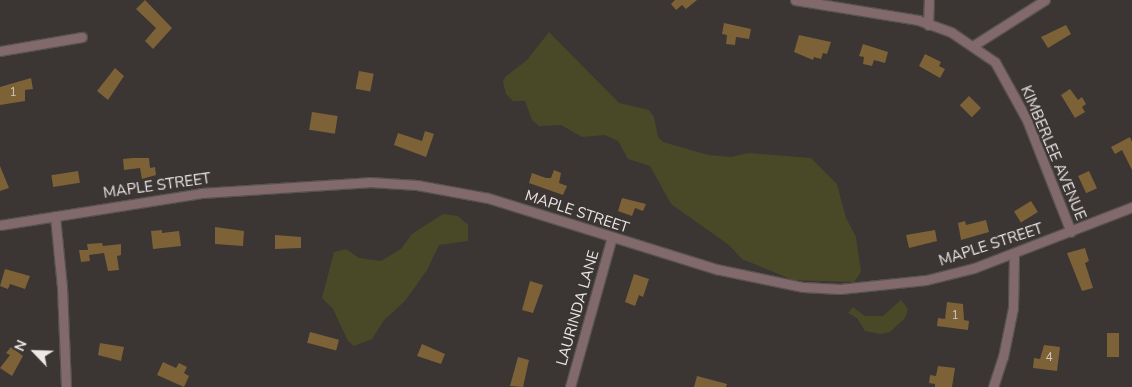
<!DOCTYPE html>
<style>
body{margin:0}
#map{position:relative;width:1132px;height:387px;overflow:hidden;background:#3b3533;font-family:"Nunito Sans",sans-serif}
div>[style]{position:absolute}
.green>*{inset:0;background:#494928}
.building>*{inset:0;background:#7d6238;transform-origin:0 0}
.roads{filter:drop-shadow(1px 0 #575250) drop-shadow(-1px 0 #575250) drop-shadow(0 1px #575250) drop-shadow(0 -1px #575250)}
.minor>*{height:9px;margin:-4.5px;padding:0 4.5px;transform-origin:4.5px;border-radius:4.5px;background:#826a6c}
span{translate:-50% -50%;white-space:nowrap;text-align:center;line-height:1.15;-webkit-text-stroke:4.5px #3b3533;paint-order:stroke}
.number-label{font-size:12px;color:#d0c6bb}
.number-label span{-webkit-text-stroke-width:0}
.street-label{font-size:15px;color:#ece8e7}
.north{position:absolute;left:10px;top:327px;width:50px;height:50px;-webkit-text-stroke:4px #3b3533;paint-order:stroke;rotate:294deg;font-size:14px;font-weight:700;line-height:20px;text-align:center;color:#ece8e7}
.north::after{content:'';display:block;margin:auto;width:18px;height:22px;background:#ece8e7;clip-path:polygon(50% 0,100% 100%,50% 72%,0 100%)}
</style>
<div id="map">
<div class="green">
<div style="clip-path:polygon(549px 32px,619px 103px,649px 110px,654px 117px,658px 137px,663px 142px,708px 155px,731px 157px,749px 153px,811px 158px,837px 184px,846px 218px,856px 237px,861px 272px,854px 282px,793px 280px,742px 259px,729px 245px,671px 204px,650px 166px,628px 159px,618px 141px,605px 135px,582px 137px,561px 125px,539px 126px,532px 120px,525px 101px,513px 101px,506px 94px,503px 82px,505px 77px,527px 60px)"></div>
<div style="clip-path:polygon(443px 214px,458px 216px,468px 225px,468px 241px,439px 245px,427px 270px,405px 301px,384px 320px,372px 339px,354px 346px,348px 341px,333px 309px,322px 298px,334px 252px,346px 249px,359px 258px,381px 261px,401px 249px,412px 234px)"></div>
<div style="clip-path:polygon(901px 300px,908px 309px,905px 318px,890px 332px,880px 334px,865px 331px,857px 318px,848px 313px,853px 307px,865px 316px,883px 316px)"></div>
</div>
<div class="building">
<div style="clip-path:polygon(145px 0,172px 28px,153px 49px,145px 41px,156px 28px,136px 9px)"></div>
<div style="clip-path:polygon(675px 0,697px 0,686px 9px,682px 5px,676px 10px,671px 4px)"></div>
<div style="clip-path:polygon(724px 23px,751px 29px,749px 39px,736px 37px,735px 45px,726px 44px,727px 35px,722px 34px)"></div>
<div style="clip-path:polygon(1066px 25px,1071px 34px,1048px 48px,1041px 37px)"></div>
<div style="clip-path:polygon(799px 35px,831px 42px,827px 54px,823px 53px,821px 59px,814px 57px,813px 60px,794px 52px)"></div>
<div style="clip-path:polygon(863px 44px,888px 52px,885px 63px,874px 60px,872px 66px,863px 64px,864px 57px,859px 56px)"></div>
<div style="clip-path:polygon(925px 54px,941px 62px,939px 66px,945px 69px,940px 78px,919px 66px)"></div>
<div style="clip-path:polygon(115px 68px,124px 76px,108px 100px,97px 91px)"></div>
<div style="left:359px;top:71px;width:15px;height:18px;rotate:11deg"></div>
<div style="clip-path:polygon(31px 78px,33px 89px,25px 90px,25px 101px,0 105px,0 87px)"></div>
<div style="clip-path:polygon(1070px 89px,1078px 100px,1082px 97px,1086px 104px,1082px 107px,1085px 112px,1075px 118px,1061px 95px)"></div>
<div style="left:969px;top:96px;width:17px;height:13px;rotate:45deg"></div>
<div style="left:312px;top:112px;width:26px;height:18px;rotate:9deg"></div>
<div style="clip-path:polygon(425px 131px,434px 134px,426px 157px,394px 145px,398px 133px,422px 141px)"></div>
<div style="clip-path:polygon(1130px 137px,1132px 142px,1132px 170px,1122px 150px,1115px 154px,1111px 147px)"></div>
<div style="clip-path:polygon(133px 158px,149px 158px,150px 168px,155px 167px,156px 175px,142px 179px,140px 168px,124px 170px,123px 159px)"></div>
<div style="clip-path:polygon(0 166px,9px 188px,0 191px)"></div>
<div style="clip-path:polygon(554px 170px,561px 173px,559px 183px,567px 186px,563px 195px,529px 183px,532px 173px,546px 178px,551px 178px)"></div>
<div style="left:78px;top:171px;width:12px;height:27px;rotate:81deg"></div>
<div style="left:1089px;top:171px;width:19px;height:12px;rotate:65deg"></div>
<div style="clip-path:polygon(622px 198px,646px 204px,643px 211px,635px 208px,632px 216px,618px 211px)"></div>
<div style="left:1031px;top:201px;width:13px;height:20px;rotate:58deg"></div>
<div style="clip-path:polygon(986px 220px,989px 232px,961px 240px,958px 223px,965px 221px,966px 225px)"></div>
<div style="clip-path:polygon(215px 227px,244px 231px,243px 246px,215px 244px)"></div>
<div style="clip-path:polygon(162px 230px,162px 233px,179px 231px,181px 246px,153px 249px,151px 231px)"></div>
<div style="clip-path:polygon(935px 230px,937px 241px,909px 248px,906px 235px)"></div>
<div style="clip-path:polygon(275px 235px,301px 237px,301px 248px,275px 249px)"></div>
<div style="clip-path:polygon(102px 243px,103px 246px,121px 244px,121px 255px,117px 256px,119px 270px,108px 271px,104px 253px,89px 255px,90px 261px,81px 262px,79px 250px,88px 250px,87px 244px)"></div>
<div style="clip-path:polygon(1085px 248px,1089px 261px,1085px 263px,1093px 288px,1082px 291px,1067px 253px)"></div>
<div style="clip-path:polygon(5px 269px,30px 276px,25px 289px,10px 284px,8px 289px,0 286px)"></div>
<div style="clip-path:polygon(634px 274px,649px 279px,643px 297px,639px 295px,635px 306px,625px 302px)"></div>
<div style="clip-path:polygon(530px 281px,543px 285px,533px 313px,522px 310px)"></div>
<div style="clip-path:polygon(947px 302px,963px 304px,964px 320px,969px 321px,968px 330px,937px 326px,938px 318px,945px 319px)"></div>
<div style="left:310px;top:332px;width:30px;height:11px;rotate:15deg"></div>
<div style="left:1107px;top:333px;width:12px;height:24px"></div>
<div style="clip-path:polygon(100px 343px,124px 347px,121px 361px,98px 355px)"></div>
<div style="clip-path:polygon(422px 344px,445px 354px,441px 364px,417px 356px)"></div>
<div style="clip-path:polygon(1044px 345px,1060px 347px,1057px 371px,1033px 368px,1034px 358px,1040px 359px)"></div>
<div style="clip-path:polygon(11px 347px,23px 356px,12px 376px,0 368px,10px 355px,6px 353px)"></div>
<div style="clip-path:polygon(518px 357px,529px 360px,523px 387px,510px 386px)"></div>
<div style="clip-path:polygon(163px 362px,176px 368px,179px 363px,187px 367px,184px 373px,189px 376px,184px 387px,157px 375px)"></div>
<div style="clip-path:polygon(938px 366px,955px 368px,952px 387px,935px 387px,935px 384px,929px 383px,930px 375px,936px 376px)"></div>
<div style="clip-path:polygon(697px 376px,727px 384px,726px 387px,694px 387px)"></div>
</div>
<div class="roads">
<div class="minor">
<div style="left:795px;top:0;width:125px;rotate:9.2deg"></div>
<div style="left:918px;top:20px;width:35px;rotate:20deg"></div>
<div style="left:951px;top:32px;width:53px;rotate:34.3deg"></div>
<div style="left:995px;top:62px;width:66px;rotate:61.1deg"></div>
<div style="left:1027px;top:120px;width:120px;rotate:68.6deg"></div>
<div style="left:928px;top:25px;width:25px;rotate:-88deg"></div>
<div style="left:974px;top:45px;width:84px;rotate:-32.4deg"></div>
<div style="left:0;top:51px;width:83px;rotate:-9.7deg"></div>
<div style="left:55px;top:216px;width:71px;rotate:84.4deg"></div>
<div style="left:62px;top:287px;width:100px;rotate:87.7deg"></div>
<div style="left:0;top:225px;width:204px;rotate:-9deg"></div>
<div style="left:201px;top:193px;width:168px;rotate:-3.7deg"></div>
<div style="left:369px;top:182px;width:48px;rotate:3.6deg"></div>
<div style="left:417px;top:185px;width:72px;rotate:10.4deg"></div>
<div style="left:488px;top:198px;width:239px;rotate:17.3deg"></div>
<div style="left:716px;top:269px;width:89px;rotate:11.7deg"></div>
<div style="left:803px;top:287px;width:37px;rotate:3deg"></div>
<div style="left:840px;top:289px;width:86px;rotate:-6deg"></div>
<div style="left:926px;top:280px;width:49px;rotate:-14deg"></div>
<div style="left:974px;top:268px;width:169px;rotate:-21.1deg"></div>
<div style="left:570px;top:387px;width:156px;rotate:-74.4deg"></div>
<div style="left:993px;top:387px;width:32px;rotate:-72deg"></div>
<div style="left:1003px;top:357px;width:50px;rotate:-78.5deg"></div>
<div style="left:1013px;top:308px;width:54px;rotate:-88.9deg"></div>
</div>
</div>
<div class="number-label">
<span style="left:13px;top:93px">1</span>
<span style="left:955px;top:316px">1</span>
<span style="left:1049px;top:358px">4</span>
</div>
<div class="street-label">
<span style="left:1053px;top:153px;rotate:67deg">KIMBERLEE AVENUE</span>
<span style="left:157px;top:186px;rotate:-8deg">MAPLE STREET</span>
<span style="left:577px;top:212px;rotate:18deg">MAPLE STREET</span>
<span style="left:991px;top:245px;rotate:-18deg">MAPLE STREET</span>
<span style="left:578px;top:308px;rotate:-74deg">LAURINDA LANE</span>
</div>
<div class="north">N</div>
</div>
